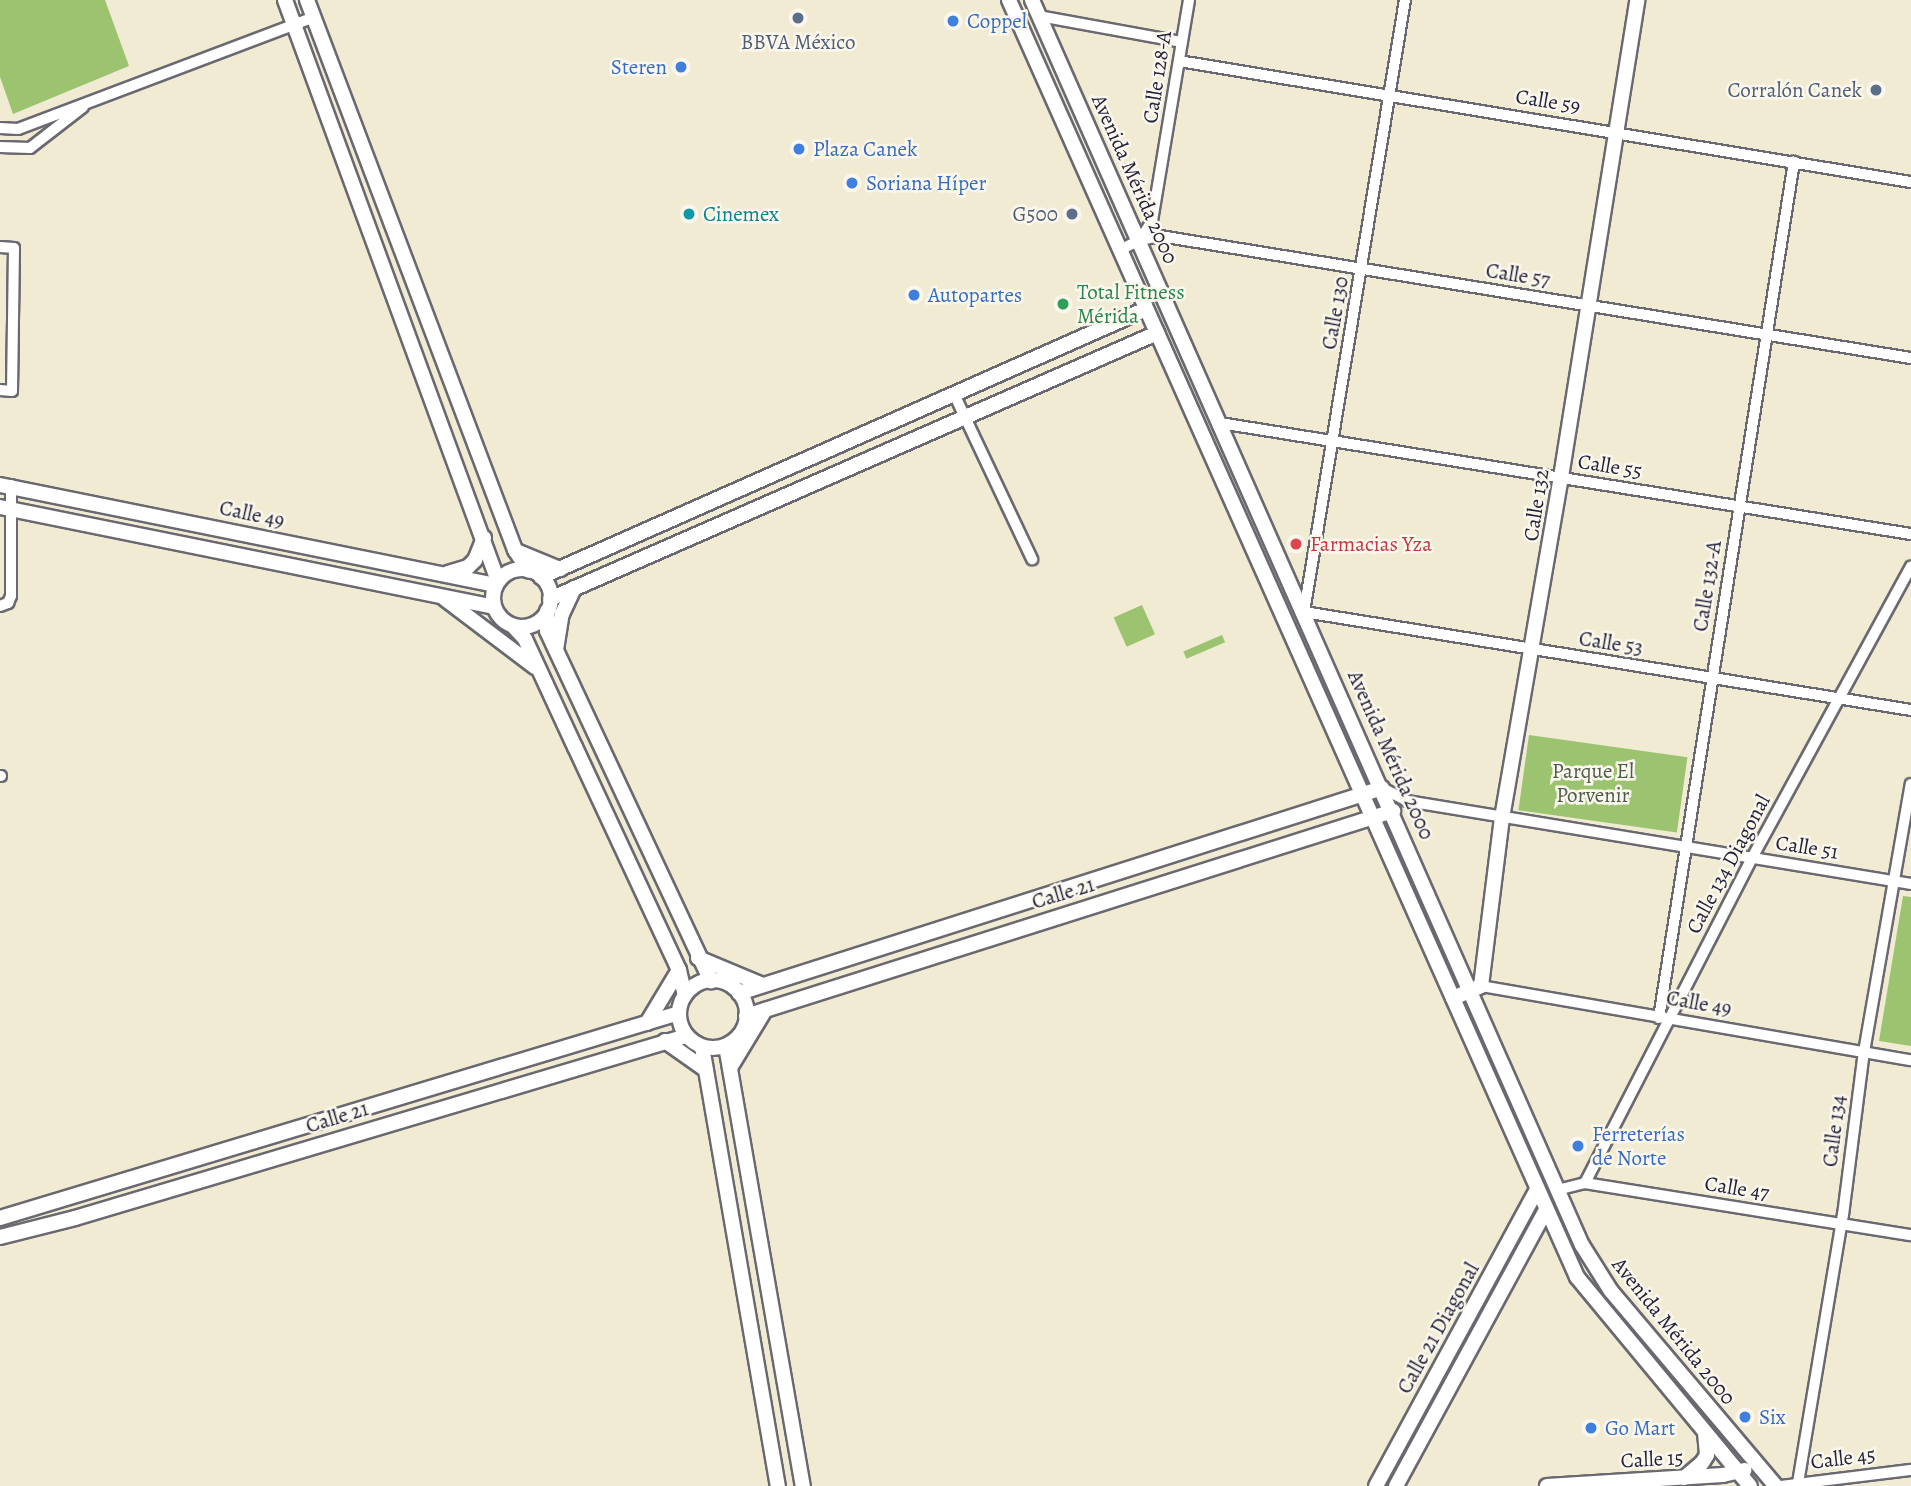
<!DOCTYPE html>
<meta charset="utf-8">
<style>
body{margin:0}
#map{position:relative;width:1911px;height:1486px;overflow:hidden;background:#f0ebd2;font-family:Alegreya,serif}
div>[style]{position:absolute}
.green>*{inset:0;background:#9cc470;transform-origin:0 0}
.roads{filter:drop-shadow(2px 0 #6a6870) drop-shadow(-2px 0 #6a6870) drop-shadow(0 2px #6a6870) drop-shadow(0 -2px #6a6870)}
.street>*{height:10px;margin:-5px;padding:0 5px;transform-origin:5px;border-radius:5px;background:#fff}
.secondary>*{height:14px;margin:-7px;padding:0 7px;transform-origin:7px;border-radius:7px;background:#fff}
.secondary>.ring{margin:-7px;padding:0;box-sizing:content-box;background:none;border:14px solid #fff;border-radius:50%}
.dots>*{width:19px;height:19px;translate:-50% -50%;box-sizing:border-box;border:4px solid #fbf7ec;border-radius:50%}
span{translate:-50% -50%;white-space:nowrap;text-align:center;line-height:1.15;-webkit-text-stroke:5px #fbf7ec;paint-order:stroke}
.shop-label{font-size:21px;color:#366cbe}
.left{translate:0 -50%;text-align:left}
.right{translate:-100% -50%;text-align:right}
.service-label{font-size:21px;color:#4e5e75}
.street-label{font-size:21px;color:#22223b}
.culture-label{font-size:21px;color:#0d838f}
.leisure-label{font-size:21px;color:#27864d}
.health-label{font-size:21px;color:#be3a42}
.park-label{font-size:21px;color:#4d5b4e}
</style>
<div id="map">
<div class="green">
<div style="clip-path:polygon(0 0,105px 0,129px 66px,13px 114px,0 77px)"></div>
<div style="left:1142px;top:605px;width:32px;height:31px;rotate:66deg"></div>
<div style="left:1222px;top:635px;width:8px;height:42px;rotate:67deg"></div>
<div style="left:1529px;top:735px;width:160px;height:76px;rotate:8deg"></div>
<div style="clip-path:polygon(1903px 896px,1911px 897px,1911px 1046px,1879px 1041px)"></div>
</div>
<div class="roads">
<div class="street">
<div style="left:1039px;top:16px;width:145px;rotate:10.3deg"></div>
<div style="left:1179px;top:61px;width:742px;rotate:9.39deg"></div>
<div style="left:0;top:128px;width:18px;rotate:3deg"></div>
<div style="left:18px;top:129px;width:316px;rotate:-20.7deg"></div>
<div style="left:0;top:147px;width:30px;rotate:2deg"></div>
<div style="left:30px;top:148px;width:67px;rotate:-37.7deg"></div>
<div style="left:1140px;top:240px;width:22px;rotate:-58deg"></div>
<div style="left:1152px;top:221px;width:224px;rotate:-80.5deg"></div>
<div style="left:0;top:247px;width:14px;rotate:4deg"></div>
<div style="left:14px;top:248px;width:143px;rotate:90.8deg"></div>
<div style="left:12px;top:391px;width:12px;rotate:-175deg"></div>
<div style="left:1120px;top:250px;width:22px;rotate:-27deg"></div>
<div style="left:1140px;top:240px;width:20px;rotate:-11deg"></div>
<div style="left:1160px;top:236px;width:761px;rotate:9.23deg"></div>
<div style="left:954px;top:394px;width:183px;rotate:64.7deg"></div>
<div style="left:1220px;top:423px;width:700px;rotate:9.13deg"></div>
<div style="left:0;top:606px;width:9px;rotate:-21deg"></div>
<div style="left:8px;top:603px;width:8px;rotate:-67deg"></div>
<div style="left:11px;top:596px;width:111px;rotate:-90deg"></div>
<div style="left:1304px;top:612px;width:620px;rotate:-80.63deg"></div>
<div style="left:1304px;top:612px;width:615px;rotate:9.17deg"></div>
<div style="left:0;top:776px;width:1px"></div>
<div style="left:1382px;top:788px;width:28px;rotate:27deg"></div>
<div style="left:1407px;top:801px;width:511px;rotate:9.35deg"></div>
<div style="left:1481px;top:986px;width:436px;rotate:9.8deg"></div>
<div style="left:1659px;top:1018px;width:867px;rotate:-81.04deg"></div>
<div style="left:1585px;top:1183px;width:365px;rotate:-62.8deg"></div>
<div style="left:1752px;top:858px;width:332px;rotate:-61.4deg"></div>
<div style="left:1557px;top:1190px;width:29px;rotate:-14deg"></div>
<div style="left:1585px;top:1183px;width:330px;rotate:9.1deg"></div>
<div style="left:1798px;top:1483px;width:272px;rotate:-80.5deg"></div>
<div style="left:1843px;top:1215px;width:164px;rotate:-82.7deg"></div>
<div style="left:1864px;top:1052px;width:272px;rotate:-80.1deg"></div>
<div style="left:1780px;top:1486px;width:132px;rotate:-7deg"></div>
</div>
<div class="secondary">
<div style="left:285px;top:0;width:619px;rotate:69.87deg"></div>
<div style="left:307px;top:0;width:588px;rotate:69.28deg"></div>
<div style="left:515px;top:550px;width:25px;rotate:56deg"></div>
<div style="left:1009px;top:0;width:1398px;rotate:66.02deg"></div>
<div style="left:1577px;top:1277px;width:271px;rotate:50.4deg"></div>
<div style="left:1032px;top:0;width:1361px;rotate:66.17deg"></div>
<div style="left:1582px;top:1245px;width:54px;rotate:57.8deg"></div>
<div style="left:1611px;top:1291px;width:255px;rotate:49.8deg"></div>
<div style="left:0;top:485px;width:506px;rotate:11.4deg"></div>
<div style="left:0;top:507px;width:504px;rotate:11.44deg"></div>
<div style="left:516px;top:551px;width:48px;rotate:22.2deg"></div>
<div class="ring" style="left:493px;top:569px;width:44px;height:44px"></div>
<div style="left:448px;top:573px;width:21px;rotate:-17deg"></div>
<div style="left:468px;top:567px;width:10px;rotate:-45deg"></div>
<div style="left:475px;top:560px;width:24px;rotate:-68deg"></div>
<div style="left:541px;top:577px;width:662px;rotate:-23.89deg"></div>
<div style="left:445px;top:599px;width:113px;rotate:37.1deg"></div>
<div style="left:550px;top:599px;width:663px;rotate:-23.66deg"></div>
<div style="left:547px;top:611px;width:20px;rotate:90deg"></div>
<div style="left:547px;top:631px;width:387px;rotate:64.9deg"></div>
<div style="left:513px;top:626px;width:18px;rotate:47deg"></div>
<div style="left:525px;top:639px;width:119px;rotate:65.2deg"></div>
<div style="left:575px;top:747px;width:246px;rotate:65deg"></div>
<div style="left:679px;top:970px;width:26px;rotate:77deg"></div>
<div style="left:556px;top:650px;width:36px;rotate:-81deg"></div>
<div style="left:562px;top:614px;width:29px;rotate:-65deg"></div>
<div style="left:698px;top:958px;width:70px;rotate:22.6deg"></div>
<div class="ring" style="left:679px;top:980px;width:54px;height:54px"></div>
<div style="left:739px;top:993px;width:675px;rotate:-17.68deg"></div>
<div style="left:1453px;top:998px;width:30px;rotate:-23deg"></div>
<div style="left:1481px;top:986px;width:169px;rotate:-82.9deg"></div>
<div style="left:1502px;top:818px;width:346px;rotate:-80.2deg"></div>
<div style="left:1561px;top:477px;width:483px;rotate:-80.9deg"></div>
<div style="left:746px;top:1016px;width:679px;rotate:-17.58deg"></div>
<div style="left:647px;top:1023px;width:62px;rotate:-58.9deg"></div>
<div style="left:665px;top:1041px;width:50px;rotate:35.3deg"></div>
<div style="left:726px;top:1046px;width:447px;rotate:80.1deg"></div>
<div style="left:702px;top:1047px;width:446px;rotate:80.2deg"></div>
<div style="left:730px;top:1068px;width:68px;rotate:-58.9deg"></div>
<div style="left:0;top:1218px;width:709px;rotate:-16.8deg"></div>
<div style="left:0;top:1237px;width:77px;rotate:-14.2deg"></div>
<div style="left:75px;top:1218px;width:638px;rotate:-16.59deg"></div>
<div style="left:1684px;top:1478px;width:23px;rotate:-40deg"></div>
<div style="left:1702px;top:1463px;width:9px;rotate:-58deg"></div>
<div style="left:1707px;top:1455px;width:22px;rotate:-95deg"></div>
<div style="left:1376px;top:1486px;width:337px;rotate:-61.5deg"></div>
<div style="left:1396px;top:1486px;width:314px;rotate:-61.5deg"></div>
<div style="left:1547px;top:1486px;width:176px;rotate:-3.6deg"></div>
<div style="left:1723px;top:1475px;width:22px;rotate:-13deg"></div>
</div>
</div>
<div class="dots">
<div style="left:798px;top:18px;background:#5c6f8a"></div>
<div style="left:953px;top:21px;background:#3f7fe0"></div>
<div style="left:681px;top:67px;background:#3f7fe0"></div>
<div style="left:1876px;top:90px;background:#5c6f8a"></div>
<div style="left:799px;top:149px;background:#3f7fe0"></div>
<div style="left:852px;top:183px;background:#3f7fe0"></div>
<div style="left:689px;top:214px;background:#0f9aa8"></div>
<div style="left:1072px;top:214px;background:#5c6f8a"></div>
<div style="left:914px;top:295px;background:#3f7fe0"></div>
<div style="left:1063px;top:304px;background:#2e9e5b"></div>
<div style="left:1296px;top:544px;background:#e0444e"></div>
<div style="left:1578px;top:1146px;background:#3f7fe0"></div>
<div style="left:1745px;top:1417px;background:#3f7fe0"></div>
<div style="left:1591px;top:1428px;background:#3f7fe0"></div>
</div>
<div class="shop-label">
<span class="left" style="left:967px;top:21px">Coppel</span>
<span class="right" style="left:667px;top:67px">Steren</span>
<span class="left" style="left:813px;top:149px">Plaza Canek</span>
<span class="left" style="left:866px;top:183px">Soriana Híper</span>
<span class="left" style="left:928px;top:295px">Autopartes</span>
<span class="left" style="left:1592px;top:1146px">Ferreterías<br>de Norte</span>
<span class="left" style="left:1759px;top:1417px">Six</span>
<span class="left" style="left:1605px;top:1428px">Go Mart</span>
</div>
<div class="service-label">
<span style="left:798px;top:42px">BBVA México</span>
<span class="right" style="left:1862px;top:90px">Corralón Canek</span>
<span class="right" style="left:1058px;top:214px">G500</span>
</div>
<div class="street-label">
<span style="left:1157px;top:77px;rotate:-81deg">Calle 128-A</span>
<span style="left:1548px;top:101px;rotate:9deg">Calle 59</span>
<span style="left:1135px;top:179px;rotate:66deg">Avenida Mérida 2000</span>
<span style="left:1518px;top:275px;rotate:9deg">Calle 57</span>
<span style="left:1335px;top:313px;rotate:-80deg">Calle 130</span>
<span style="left:1610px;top:466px;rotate:9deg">Calle 55</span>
<span style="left:1536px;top:505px;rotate:-81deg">Calle 132</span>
<span style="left:252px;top:514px;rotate:12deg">Calle 49</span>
<span style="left:1707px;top:586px;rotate:-81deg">Calle 132-A</span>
<span style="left:1611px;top:643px;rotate:9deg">Calle 53</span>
<span style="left:1391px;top:755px;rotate:66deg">Avenida Mérida 2000</span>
<span style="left:1807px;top:847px;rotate:9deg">Calle 51</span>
<span style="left:1728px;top:864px;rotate:-62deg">Calle 134 Diagonal</span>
<span style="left:1063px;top:893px;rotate:-17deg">Calle 21</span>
<span style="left:1699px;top:1003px;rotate:10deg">Calle 49</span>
<span style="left:337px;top:1117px;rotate:-17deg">Calle 21</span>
<span style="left:1834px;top:1131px;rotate:-83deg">Calle 134</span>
<span style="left:1737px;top:1188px;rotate:9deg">Calle 47</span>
<span style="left:1438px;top:1328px;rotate:-61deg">Calle 21 Diagonal</span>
<span style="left:1674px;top:1331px;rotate:51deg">Avenida Mérida 2000</span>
<span style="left:1843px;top:1458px;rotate:-7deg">Calle 45</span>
<span style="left:1652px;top:1459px;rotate:-3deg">Calle 15</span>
</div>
<div class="culture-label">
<span class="left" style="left:703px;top:214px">Cinemex</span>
</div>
<div class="leisure-label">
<span class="left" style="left:1077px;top:304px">Total Fitness<br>Mérida</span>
</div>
<div class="health-label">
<span class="left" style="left:1310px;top:544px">Farmacias Yza</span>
</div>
<div class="park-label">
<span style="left:1593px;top:783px">Parque El<br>Porvenir</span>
</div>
</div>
